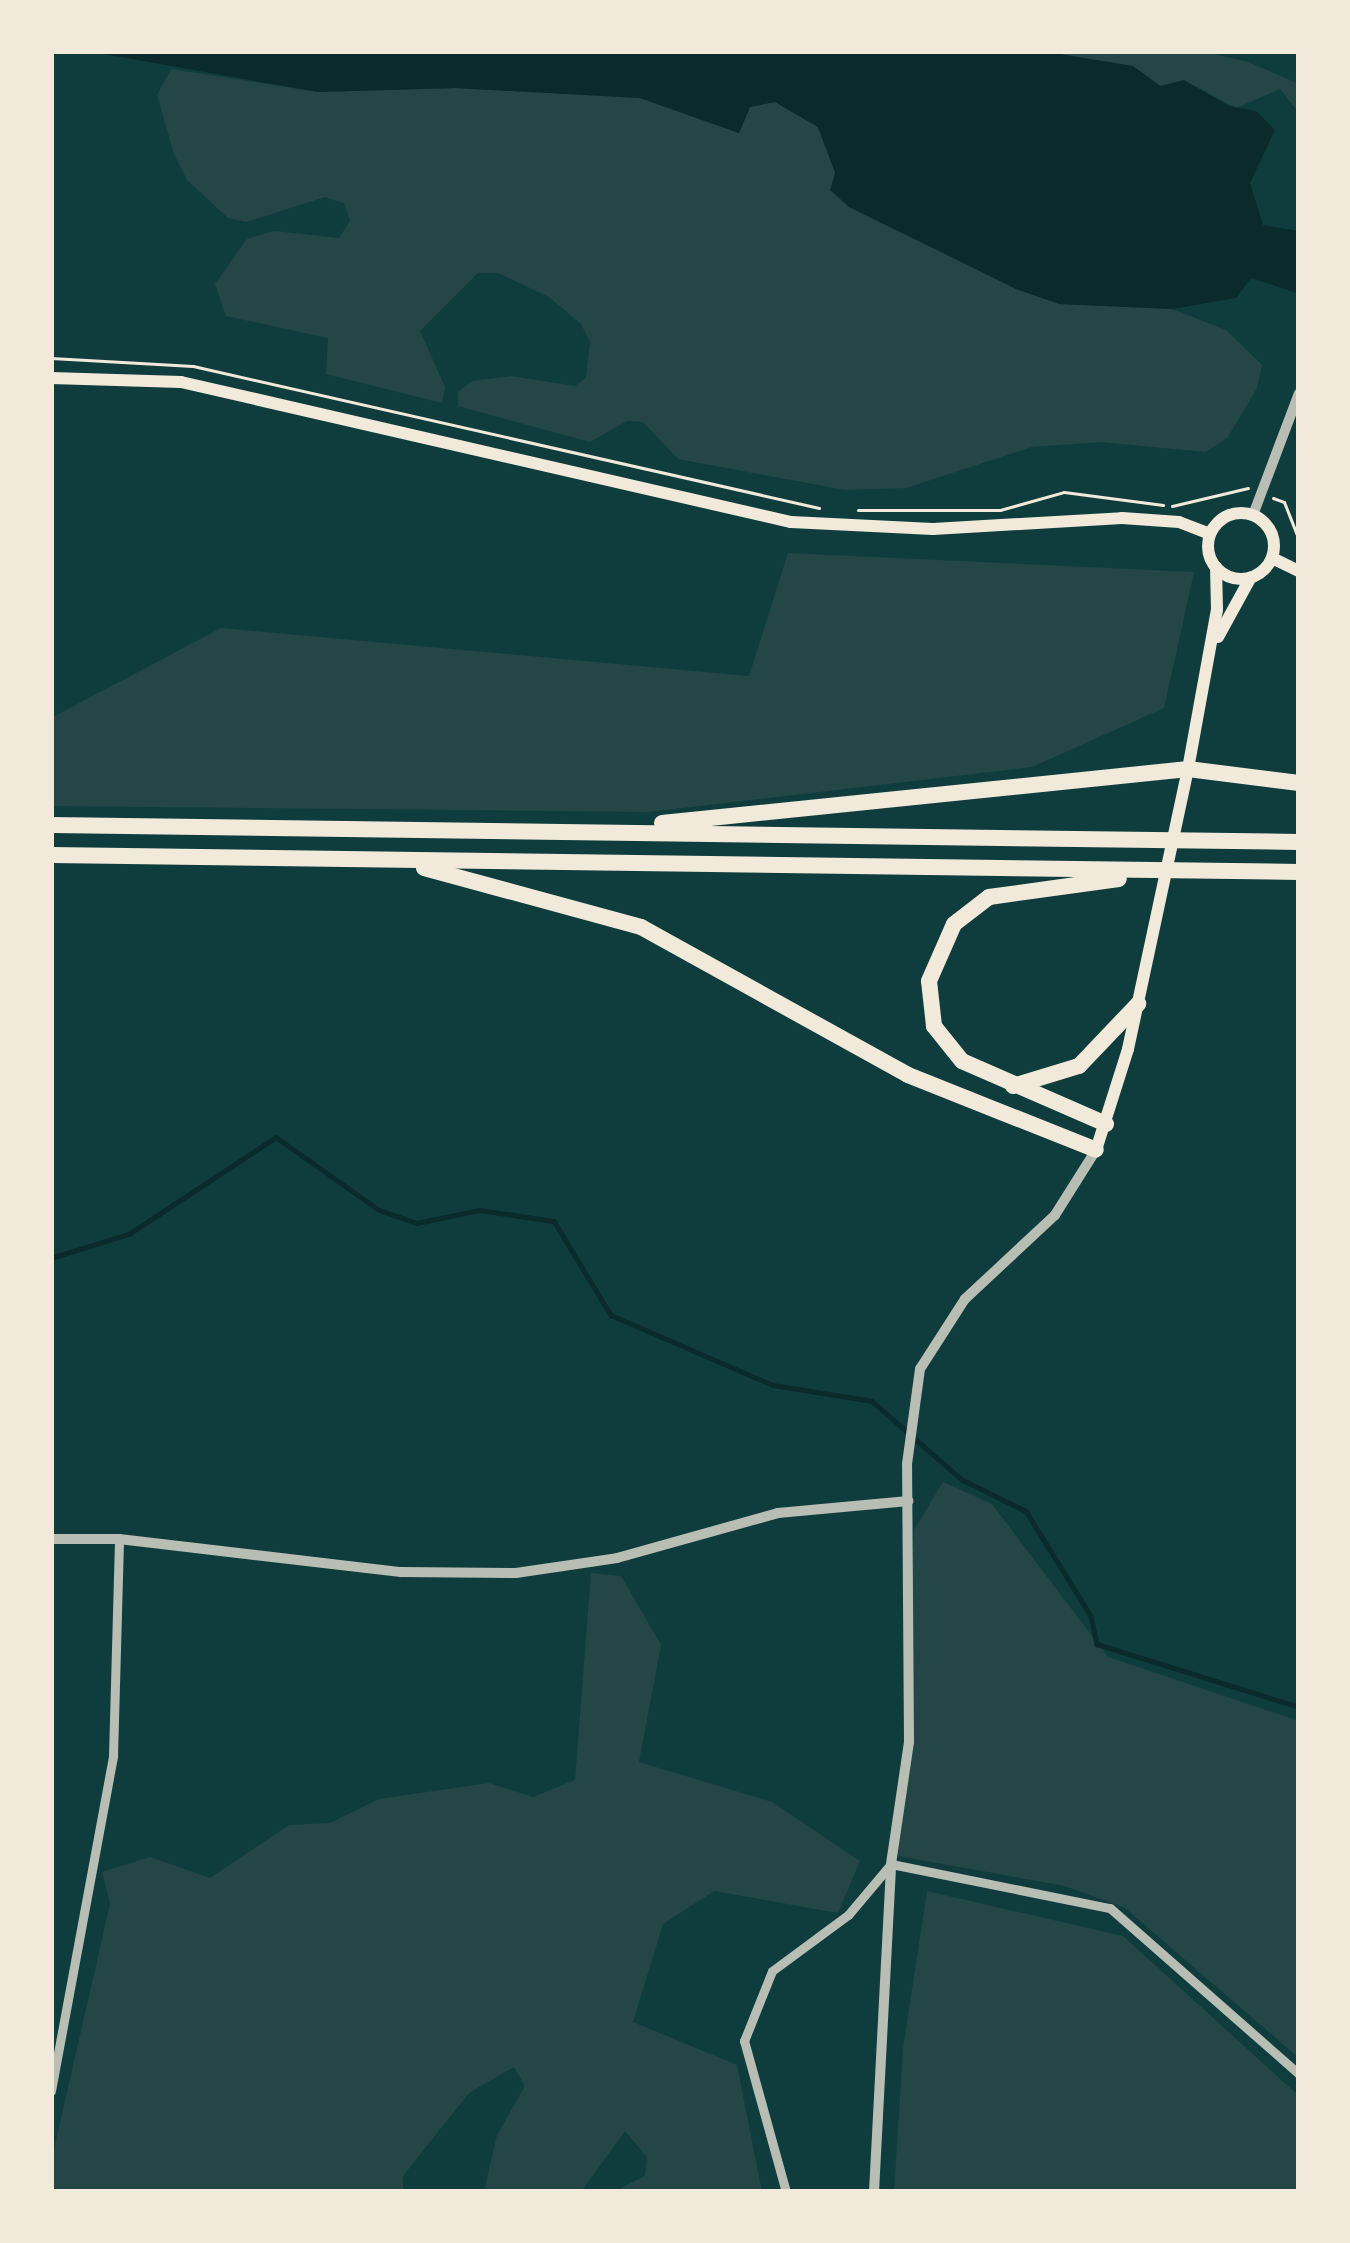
<!DOCTYPE html>
<style>
body{margin:0}
#map{position:relative;width:1350px;height:2243px;overflow:hidden;background:#0f3d3e;font-family:"Roboto Condensed",sans-serif}
div>[style]{position:absolute}
.green>*{inset:0;background:#244646}
.water>*{inset:0;background:#0a2a2b}
.stream>*{height:4.5px;margin:-2.25px;padding:0 2.25px;transform-origin:2.25px;border-radius:2.25px;background:#0a2a2b}
.path>*{height:3px;margin:-1.5px;padding:0 1.5px;transform-origin:1.5px;border-radius:1.5px;background:#f1e9da}
.minor>*{height:9px;margin:-4.5px;padding:0 4.5px;transform-origin:4.5px;border-radius:4.5px;background:#b8beb3}
.tertiary>*{height:10px;margin:-5px;padding:0 5px;transform-origin:5px;border-radius:5px;background:#b8beb3}
.secondary>*{height:12px;margin:-6px;padding:0 6px;transform-origin:6px;border-radius:6px;background:#f1e9da}
.secondary>.ring{margin:-6px;padding:0;box-sizing:content-box;background:none;border:12px solid #f1e9da;border-radius:50%}
.motorway>*{height:16px;margin:-8px;padding:0 8px;transform-origin:8px;border-radius:8px;background:#f1e9da}
span{translate:-50% -50%;white-space:nowrap;text-align:center;line-height:1.15;-webkit-text-stroke:9px #f1e9da;paint-order:stroke}
.frame{position:absolute;inset:0;border:54px solid #f1e9da;pointer-events:none}
</style>
<div id="map">
<div class="green">
<div style="clip-path:polygon(1041px 51px,1201px 51px,1248px 62px,1299px 84px,1299px 113px,1280px 89px,1236px 108px,1197px 87px,1161px 86px,1132px 66px)"></div>
<div style="clip-path:polygon(171px 69px,318px 92px,455px 88px,640px 98px,739px 133px,750px 107px,775px 102px,818px 127px,849px 207px,1059px 304px,1172px 309px,1226px 330px,1262px 365px,1257px 388px,1228px 437px,1206px 452px,1100px 442px,1032px 447px,906px 488px,845px 490px,678px 459px,643px 422px,627px 421px,590px 442px,458px 406px,458px 392px,472px 381px,511px 376px,575px 386px,586px 378px,590px 342px,581px 324px,549px 297px,498px 273px,478px 273px,420px 331px,445px 387px,442px 403px,326px 374px,328px 338px,226px 316px,215px 284px,247px 239px,274px 231px,339px 238px,350px 221px,344px 203px,325px 197px,246px 222px,228px 218px,187px 180px,174px 154px,157px 95px)"></div>
<div style="clip-path:polygon(788px 553px,1194px 572px,1164px 708px,1032px 767px,648px 812px,51px 806px,51px 718px,221px 628px,749px 676px)"></div>
<div style="clip-path:polygon(943px 1482px,992px 1504px,1108px 1657px,1299px 1721px,1299px 2058px,1125px 1908px,1065px 1886px,898px 1856px,914px 1530px)"></div>
<div style="clip-path:polygon(591px 1573px,621px 1576px,661px 1645px,639px 1762px,772px 1802px,860px 1861px,838px 1913px,714px 1891px,663px 1924px,633px 2022px,737px 2065px,762px 2192px,613px 2192px,645px 2176px,647px 2157px,625px 2131px,581px 2192px,491px 2192px,485px 2187px,497px 2135px,525px 2086px,514px 2067px,469px 2093px,403px 2176px,403px 2192px,52px 2192px,54px 2149px,110px 1904px,102px 1872px,150px 1857px,210px 1878px,289px 1825px,330px 1823px,379px 1799px,489px 1783px,533px 1797px,575px 1780px)"></div>
<div style="clip-path:polygon(927px 1891px,1123px 1936px,1299px 2096px,1299px 2192px,894px 2192px,903px 2049px)"></div>
</div>
<div class="water">
<div style="clip-path:polygon(87px 51px,1041px 51px,1133px 66px,1160px 86px,1184px 80px,1229px 106px,1256px 111px,1275px 130px,1250px 183px,1263px 225px,1299px 231px,1299px 294px,1251px 278px,1236px 298px,1172px 309px,1059px 304px,1016px 289px,849px 207px,830px 190px,835px 173px,818px 127px,775px 102px,750px 107px,739px 133px,640px 98px,455px 88px,318px 92px)"></div>
</div>
<div class="stream">
<div style="left:51px;top:1258px;width:82px;rotate:-17.1deg"></div>
<div style="left:129px;top:1234px;width:176px;rotate:-33.4deg"></div>
<div style="left:276px;top:1137px;width:126px;rotate:35.3deg"></div>
<div style="left:379px;top:1210px;width:40px;rotate:18.9deg"></div>
<div style="left:417px;top:1223px;width:64px;rotate:-11.7deg"></div>
<div style="left:480px;top:1210px;width:75px;rotate:8.5deg"></div>
<div style="left:554px;top:1221px;width:110px;rotate:58.8deg"></div>
<div style="left:611px;top:1315px;width:176px;rotate:23.4deg"></div>
<div style="left:773px;top:1385px;width:100px;rotate:9.2deg"></div>
<div style="left:872px;top:1401px;width:118px;rotate:41.2deg"></div>
<div style="left:961px;top:1479px;width:72px;rotate:26.2deg"></div>
<div style="left:1026px;top:1511px;width:123px;rotate:58.2deg"></div>
<div style="left:1091px;top:1616px;width:29px;rotate:78deg"></div>
<div style="left:1097px;top:1644px;width:212px;rotate:17.3deg"></div>
</div>
<div class="path">
<div style="left:51px;top:358px;width:142px;rotate:3.2deg"></div>
<div style="left:193px;top:366px;width:642px;rotate:12.78deg"></div>
<div style="left:1273px;top:498px;width:12px;rotate:20deg"></div>
<div style="left:1284px;top:502px;width:41px;rotate:68.5deg"></div>
<div style="left:1172px;top:506px;width:78px;rotate:-13.3deg"></div>
<div style="left:858px;top:510px;width:142px"></div>
<div style="left:1000px;top:510px;width:66px;rotate:-15.7deg"></div>
<div style="left:1064px;top:492px;width:100px;rotate:7.5deg"></div>
</div>
<div class="minor">
<div style="left:51px;top:2091px;width:341px;rotate:-79.5deg"></div>
<div style="left:113px;top:1756px;width:217px;rotate:-88.4deg"></div>
<div style="left:786px;top:2192px;width:157px;rotate:-105.5deg"></div>
<div style="left:744px;top:2041px;width:75px;rotate:-68.2deg"></div>
<div style="left:772px;top:1971px;width:94px;rotate:-36.4deg"></div>
<div style="left:848px;top:1915px;width:67px;rotate:-49.9deg"></div>
<div style="left:891px;top:1864px;width:223px;rotate:11.4deg"></div>
<div style="left:1110px;top:1908px;width:252px;rotate:41.3deg"></div>
</div>
<div class="tertiary">
<div style="left:1253px;top:515px;width:130px;rotate:-69.3deg"></div>
<div style="left:51px;top:1539px;width:68px"></div>
<div style="left:119px;top:1539px;width:284px;rotate:6.7deg"></div>
<div style="left:401px;top:1572px;width:115px;rotate:0.5deg"></div>
<div style="left:516px;top:1573px;width:102px;rotate:-8.4deg"></div>
<div style="left:617px;top:1558px;width:167px;rotate:-15.6deg"></div>
<div style="left:778px;top:1513px;width:131px;rotate:-5.3deg"></div>
<div style="left:874px;top:2192px;width:328px;rotate:-87deg"></div>
<div style="left:891px;top:1864px;width:123px;rotate:-81.6deg"></div>
<div style="left:909px;top:1742px;width:278px;rotate:-90.4deg"></div>
<div style="left:907px;top:1464px;width:96px;rotate:-82.2deg"></div>
<div style="left:920px;top:1369px;width:83px;rotate:-57.3deg"></div>
<div style="left:965px;top:1299px;width:123px;rotate:-43deg"></div>
<div style="left:1055px;top:1215px;width:77px;rotate:-57.8deg"></div>
</div>
<div class="secondary">
<div style="left:51px;top:378px;width:130px;rotate:1.8deg"></div>
<div style="left:181px;top:382px;width:626px;rotate:12.93deg"></div>
<div style="left:791px;top:522px;width:142px;rotate:2.8deg"></div>
<div style="left:933px;top:529px;width:189px;rotate:-3.3deg"></div>
<div style="left:1122px;top:518px;width:57px;rotate:4deg"></div>
<div style="left:1179px;top:522px;width:33px;rotate:21deg"></div>
<div class="ring" style="left:1208px;top:513px;width:54px;height:54px"></div>
<div style="left:1272px;top:558px;width:30px;rotate:26deg"></div>
<div style="left:1218px;top:637px;width:68px;rotate:-61.2deg"></div>
<div style="left:1096px;top:1150px;width:106px;rotate:-72.4deg"></div>
<div style="left:1128px;top:1049px;width:286px;rotate:-77.9deg"></div>
<div style="left:1188px;top:769px;width:162px;rotate:-79.7deg"></div>
<div style="left:1217px;top:610px;width:43px;rotate:-91.3deg"></div>
</div>
<div class="motorway">
<div style="left:662px;top:823px;width:529px;rotate:-5.86deg"></div>
<div style="left:1188px;top:769px;width:112px;rotate:7.2deg"></div>
<div style="left:51px;top:825px;width:1248px;rotate:0.78deg"></div>
<div style="left:51px;top:855px;width:1248px;rotate:0.78deg"></div>
<div style="left:424px;top:868px;width:225px;rotate:15.2deg"></div>
<div style="left:641px;top:927px;width:305px;rotate:29deg"></div>
<div style="left:908px;top:1075px;width:202px;rotate:21.7deg"></div>
<div style="left:1013px;top:1086px;width:69px;rotate:-16.9deg"></div>
<div style="left:1079px;top:1066px;width:86px;rotate:-46.4deg"></div>
<div style="left:1106px;top:1124px;width:157px;rotate:-156.4deg"></div>
<div style="left:962px;top:1061px;width:45px;rotate:-128.7deg"></div>
<div style="left:934px;top:1026px;width:45px;rotate:-96.3deg"></div>
<div style="left:929px;top:981px;width:62px;rotate:-66.3deg"></div>
<div style="left:954px;top:924px;width:44px;rotate:-37.6deg"></div>
<div style="left:989px;top:897px;width:131px;rotate:-7.9deg"></div>
</div>
<div class="frame"></div>
</div>
